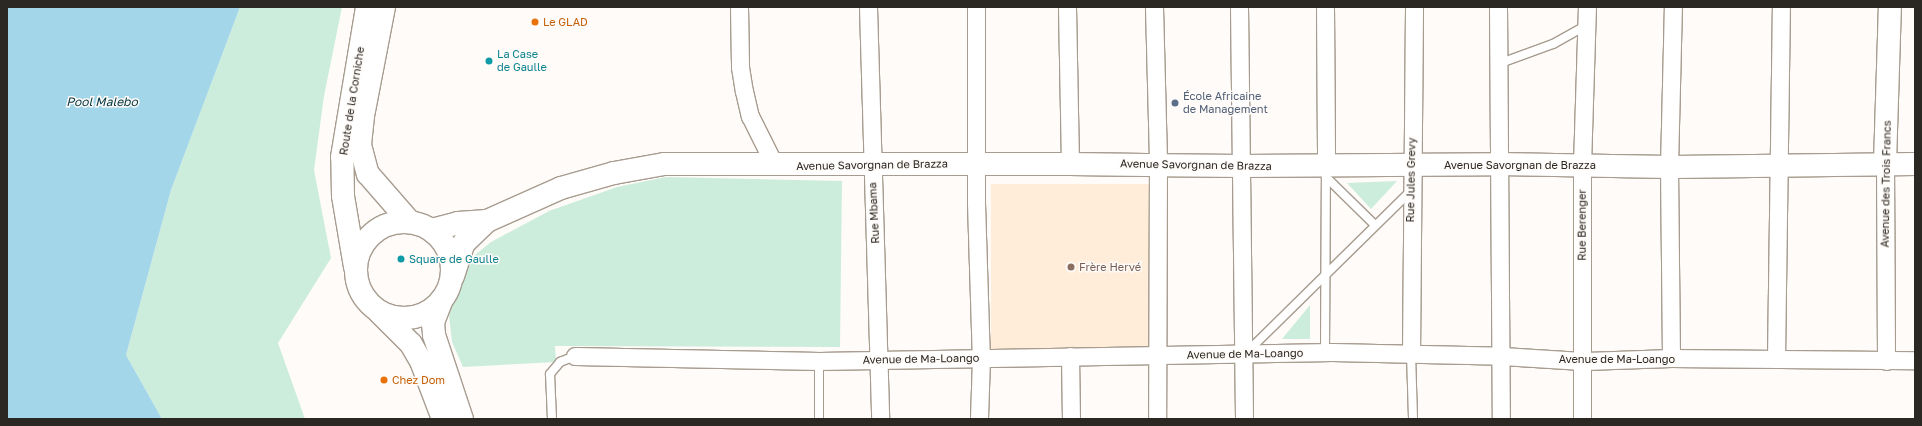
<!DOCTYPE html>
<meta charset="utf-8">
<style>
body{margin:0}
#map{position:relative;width:1922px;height:426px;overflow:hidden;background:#fefbf8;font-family:"Golos Text",sans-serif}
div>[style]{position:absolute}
.built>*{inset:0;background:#ffedda;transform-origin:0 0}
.green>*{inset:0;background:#cceddc}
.water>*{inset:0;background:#a2d6e8}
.roads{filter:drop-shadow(1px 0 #a79c8f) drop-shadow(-1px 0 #a79c8f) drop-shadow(0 1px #a79c8f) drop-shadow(0 -1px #a79c8f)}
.lane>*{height:8px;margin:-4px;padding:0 4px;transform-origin:4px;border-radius:4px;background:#fff}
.street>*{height:17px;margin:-8.5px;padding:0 8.5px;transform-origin:8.5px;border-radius:8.5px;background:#fff}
.secondary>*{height:22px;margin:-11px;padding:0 11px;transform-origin:11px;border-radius:11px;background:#fff}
.secondary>.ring{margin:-11px;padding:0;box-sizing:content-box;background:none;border:22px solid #fff;border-radius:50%}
.dots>*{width:11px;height:11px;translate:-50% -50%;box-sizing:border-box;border:2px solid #fefbf8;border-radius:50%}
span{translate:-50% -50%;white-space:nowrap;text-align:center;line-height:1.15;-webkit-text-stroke:3px #fefbf8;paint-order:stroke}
.food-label{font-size:11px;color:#c56008}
.left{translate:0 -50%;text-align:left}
.culture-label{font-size:11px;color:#0d838f}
.service-label{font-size:11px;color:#4e5e75}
.street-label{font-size:11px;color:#2b2722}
.education-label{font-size:11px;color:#785e54}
.water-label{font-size:12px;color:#043642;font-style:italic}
.frame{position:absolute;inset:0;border:8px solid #2b2722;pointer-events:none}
</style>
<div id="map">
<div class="built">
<div style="left:991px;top:184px;width:159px;height:167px"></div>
</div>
<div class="green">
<div style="clip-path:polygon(240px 7px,342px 7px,324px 96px,314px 170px,331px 258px,278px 343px,305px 419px,162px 419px,126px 355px,171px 190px)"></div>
<div style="clip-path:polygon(666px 177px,842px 181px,840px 347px,555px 346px,556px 362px,463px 367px,452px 342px,449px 316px,455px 294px,475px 255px,491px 242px,549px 211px,617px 187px)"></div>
<div style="clip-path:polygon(1397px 181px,1371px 209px,1347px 183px)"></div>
<div style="clip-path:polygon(1310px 305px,1310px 339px,1282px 339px)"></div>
</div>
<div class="water">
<div style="clip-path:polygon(7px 7px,240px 7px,171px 190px,126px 355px,162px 419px,7px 419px)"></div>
</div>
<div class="roads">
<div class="lane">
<div style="left:1498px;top:64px;width:59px;rotate:-20deg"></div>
<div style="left:1553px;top:44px;width:39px;rotate:-29deg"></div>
<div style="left:1326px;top:177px;width:69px;rotate:44.4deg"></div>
<div style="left:1247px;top:352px;width:228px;rotate:-44.5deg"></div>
<div style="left:1325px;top:352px;width:186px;rotate:-89.7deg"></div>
<div style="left:1411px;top:354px;width:65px;rotate:88.2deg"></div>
<div style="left:552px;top:419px;width:45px;rotate:-92.5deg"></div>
<div style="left:550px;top:374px;width:16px;rotate:-50deg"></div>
<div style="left:560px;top:362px;width:16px;rotate:-22deg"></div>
<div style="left:819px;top:419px;width:58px;rotate:-90deg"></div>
</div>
<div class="street">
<div style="left:739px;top:7px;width:60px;rotate:89deg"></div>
<div style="left:740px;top:67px;width:24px;rotate:81deg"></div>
<div style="left:744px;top:91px;width:26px;rotate:77deg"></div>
<div style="left:750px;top:116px;width:56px;rotate:63.4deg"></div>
<div style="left:868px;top:7px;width:412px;rotate:88.3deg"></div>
<div style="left:976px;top:7px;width:196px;rotate:90deg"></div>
<div style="left:976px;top:203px;width:155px;rotate:88.2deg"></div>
<div style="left:981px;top:358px;width:61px;rotate:91.9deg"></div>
<div style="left:1067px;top:7px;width:157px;rotate:88.9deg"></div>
<div style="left:1154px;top:7px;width:158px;rotate:88.5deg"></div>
<div style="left:1158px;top:165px;width:254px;rotate:90.2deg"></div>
<div style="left:1239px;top:7px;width:412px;rotate:89.3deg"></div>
<div style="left:1325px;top:7px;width:158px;rotate:89.6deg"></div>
<div style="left:1498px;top:7px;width:412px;rotate:89.6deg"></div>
<div style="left:1885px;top:163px;width:198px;rotate:89.7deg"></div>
<div style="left:1411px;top:354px;width:347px;rotate:-89.5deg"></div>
<div style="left:575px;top:356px;width:244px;rotate:1.2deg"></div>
<div style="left:819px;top:361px;width:513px;rotate:-1.01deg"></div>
<div style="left:1332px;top:352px;width:170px;rotate:1.3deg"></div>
<div style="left:1502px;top:356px;width:80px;rotate:3.6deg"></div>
<div style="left:1582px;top:361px;width:89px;rotate:-1.9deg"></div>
<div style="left:1671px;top:358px;width:244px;rotate:0.5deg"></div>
<div style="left:1070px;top:356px;width:63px;rotate:89.1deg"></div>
<div style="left:1671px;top:358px;width:191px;rotate:-90.6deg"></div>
<div style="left:1669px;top:167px;width:160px;rotate:-88.6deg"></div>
<div style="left:1776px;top:359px;width:352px;rotate:-89.2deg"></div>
<div style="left:1582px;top:419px;width:254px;rotate:-90deg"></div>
<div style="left:1582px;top:165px;width:158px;rotate:-88.2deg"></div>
</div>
<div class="secondary">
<div style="left:384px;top:7px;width:111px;rotate:100.9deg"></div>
<div style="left:363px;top:116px;width:29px;rotate:96deg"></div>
<div style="left:360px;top:145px;width:30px;rotate:75deg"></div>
<div style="left:368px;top:174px;width:62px;rotate:48.9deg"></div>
<div style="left:1885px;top:163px;width:156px;rotate:-88.2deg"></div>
<div class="ring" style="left:356px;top:222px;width:74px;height:74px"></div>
<div style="left:432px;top:230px;width:27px;rotate:-15deg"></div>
<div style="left:458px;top:223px;width:29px;rotate:-4deg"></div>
<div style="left:487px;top:221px;width:81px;rotate:-24deg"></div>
<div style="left:561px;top:188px;width:55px;rotate:-15.8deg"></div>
<div style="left:614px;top:173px;width:51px;rotate:-10.2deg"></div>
<div style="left:664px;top:164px;width:406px"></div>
<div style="left:1070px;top:164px;width:172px;rotate:0.7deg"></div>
<div style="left:1242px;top:166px;width:256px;rotate:-0.4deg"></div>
<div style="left:1498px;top:164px;width:171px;rotate:1deg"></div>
<div style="left:1669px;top:167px;width:246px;rotate:-0.7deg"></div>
<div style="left:355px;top:267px;width:72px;rotate:-99.6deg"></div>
<div style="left:343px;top:196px;width:39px;rotate:-91deg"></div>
<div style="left:342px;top:157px;width:152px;rotate:-80.5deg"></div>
<div style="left:453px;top:276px;width:35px;rotate:-72deg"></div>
<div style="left:464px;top:243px;width:32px;rotate:-44deg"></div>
<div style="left:442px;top:299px;width:26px;rotate:111deg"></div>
<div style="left:433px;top:323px;width:12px;rotate:85deg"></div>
<div style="left:434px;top:335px;width:89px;rotate:71.6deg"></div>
<div style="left:379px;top:312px;width:45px;rotate:45deg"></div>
<div style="left:411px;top:344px;width:20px;rotate:60deg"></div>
<div style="left:421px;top:361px;width:62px;rotate:69.2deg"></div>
</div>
</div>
<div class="dots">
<div style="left:535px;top:22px;background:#e8710a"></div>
<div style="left:489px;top:61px;background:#0f9aa8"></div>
<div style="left:1175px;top:103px;background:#5c6f8a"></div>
<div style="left:401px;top:259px;background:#0f9aa8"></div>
<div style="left:1071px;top:267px;background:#8d6e63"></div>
<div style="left:384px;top:380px;background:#e8710a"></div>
</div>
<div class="food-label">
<span class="left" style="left:543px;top:22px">Le GLAD</span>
<span class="left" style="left:392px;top:380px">Chez Dom</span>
</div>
<div class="culture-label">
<span class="left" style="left:497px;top:61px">La Case<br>de Gaulle</span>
<span class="left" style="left:409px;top:259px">Square de Gaulle</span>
</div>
<div class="service-label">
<span class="left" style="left:1183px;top:103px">École Africaine<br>de Management</span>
</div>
<div class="street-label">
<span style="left:352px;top:101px;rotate:-81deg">Route de la Corniche</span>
<span style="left:872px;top:165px;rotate:-1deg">Avenue Savorgnan de Brazza</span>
<span style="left:1196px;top:165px;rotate:1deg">Avenue Savorgnan de Brazza</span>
<span style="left:1520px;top:165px">Avenue Savorgnan de Brazza</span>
<span style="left:1411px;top:180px;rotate:-89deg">Rue Jules Grevy</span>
<span style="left:1886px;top:184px;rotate:-89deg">Avenue des Trois Francs</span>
<span style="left:874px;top:213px;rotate:-93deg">Rue Mbama</span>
<span style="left:1582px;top:225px;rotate:-90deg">Rue Berenger</span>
<span style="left:1245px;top:354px;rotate:-1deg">Avenue de Ma-Loango</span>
<span style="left:921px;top:359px;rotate:-1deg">Avenue de Ma-Loango</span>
<span style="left:1617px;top:359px">Avenue de Ma-Loango</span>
</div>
<div class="education-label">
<span class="left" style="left:1079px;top:267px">Frère Hervé</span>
</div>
<div class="water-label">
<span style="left:102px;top:102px">Pool Malebo</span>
</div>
<div class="frame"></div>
</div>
